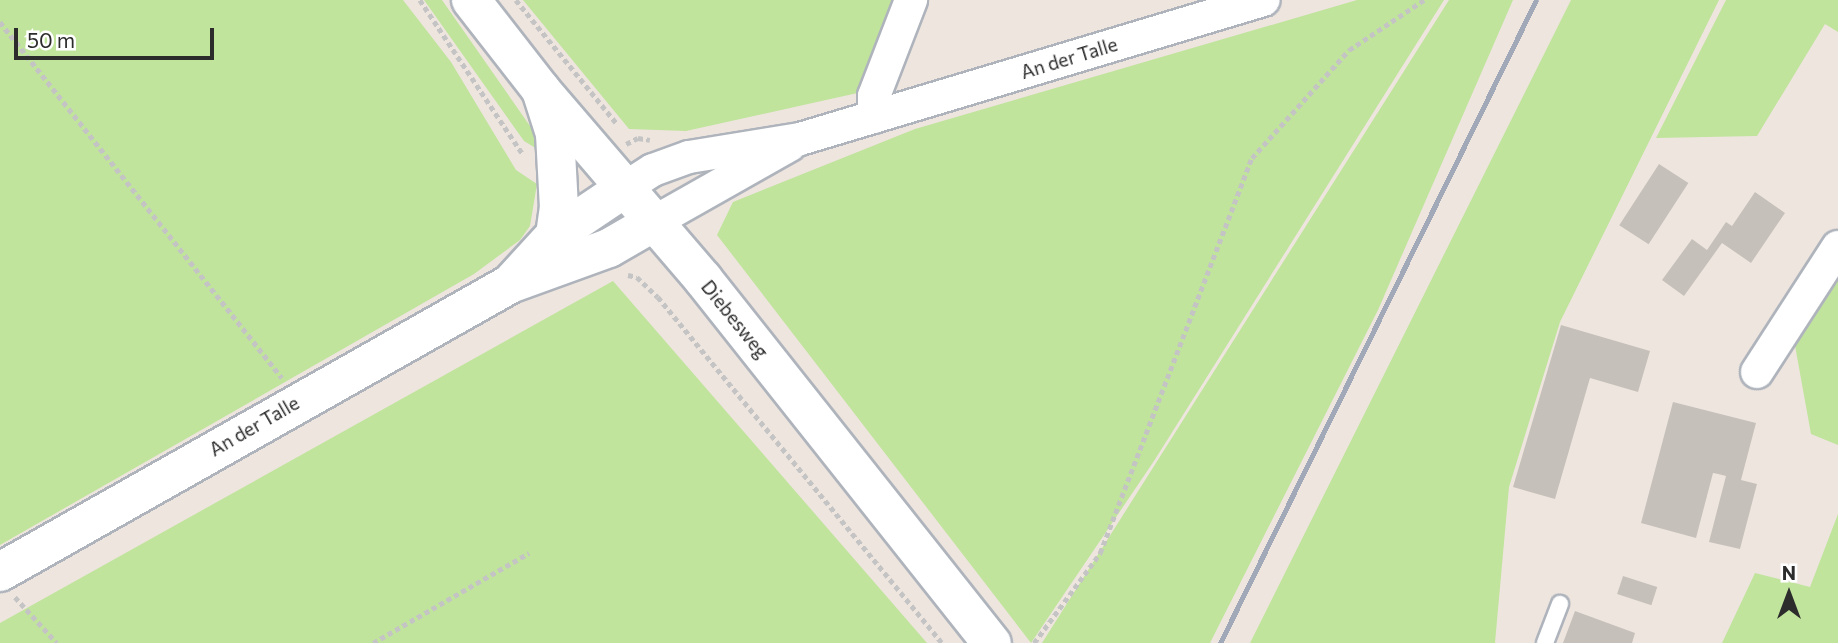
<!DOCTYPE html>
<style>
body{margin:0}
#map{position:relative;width:1838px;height:643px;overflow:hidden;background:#eee5df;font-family:Commissioner,sans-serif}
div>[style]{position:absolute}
.green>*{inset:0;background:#c0e49c}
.building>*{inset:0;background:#c6c0ba;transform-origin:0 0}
.path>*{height:4.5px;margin-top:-2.25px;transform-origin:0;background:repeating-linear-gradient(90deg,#c4c4c4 0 5px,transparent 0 8.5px)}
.roads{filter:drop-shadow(2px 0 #afb4bc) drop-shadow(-2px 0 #afb4bc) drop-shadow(0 2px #afb4bc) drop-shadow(0 -2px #afb4bc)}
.service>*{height:16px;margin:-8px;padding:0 8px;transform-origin:8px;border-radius:8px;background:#fff}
.minor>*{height:32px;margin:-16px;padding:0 16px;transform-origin:16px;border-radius:16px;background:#fff}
.tertiary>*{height:38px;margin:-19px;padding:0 19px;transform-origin:19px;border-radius:19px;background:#fff}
.secondary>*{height:38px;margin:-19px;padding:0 19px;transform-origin:19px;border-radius:19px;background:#fff}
.rail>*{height:5px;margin:-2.5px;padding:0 2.5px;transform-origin:2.5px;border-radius:2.5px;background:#a1a8b7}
span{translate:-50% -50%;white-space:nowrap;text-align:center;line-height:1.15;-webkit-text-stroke:6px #fff;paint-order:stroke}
.street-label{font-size:19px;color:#2c2c2c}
.north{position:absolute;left:1754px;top:559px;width:70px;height:70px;-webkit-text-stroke:5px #fff;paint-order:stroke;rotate:0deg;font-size:19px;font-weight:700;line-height:28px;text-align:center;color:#2c2c2c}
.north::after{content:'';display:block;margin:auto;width:24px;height:32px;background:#2c2c2c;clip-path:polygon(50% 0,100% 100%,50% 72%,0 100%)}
.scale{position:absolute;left:14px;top:28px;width:200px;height:32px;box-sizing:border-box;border:4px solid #2c2c2c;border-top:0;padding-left:9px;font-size:21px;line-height:24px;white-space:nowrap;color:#2c2c2c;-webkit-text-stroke:5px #fff;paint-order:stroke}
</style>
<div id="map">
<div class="green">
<div style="clip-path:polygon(0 0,403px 0,451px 62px,516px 170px,537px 184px,530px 226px,520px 240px,474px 274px,0 545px)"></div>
<div style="clip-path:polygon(424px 0,442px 0,537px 136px,542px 152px,524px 141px)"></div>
<div style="clip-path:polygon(523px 0,897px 0,862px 92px,686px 131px,629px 129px)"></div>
<div style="clip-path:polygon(1357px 0,1444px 0,1154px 461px,1031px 643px,717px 235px,733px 202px,915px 129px)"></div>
<div style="clip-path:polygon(1449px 0,1513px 0,1378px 310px,1210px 643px,1042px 643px)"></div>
<div style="clip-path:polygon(1571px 0,1719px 0,1560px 322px,1509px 487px,1495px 643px,1250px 643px)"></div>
<div style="clip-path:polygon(1726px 0,1838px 0,1838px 32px,1825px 24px,1757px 136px,1656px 138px)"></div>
<div style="clip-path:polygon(1838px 276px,1838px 445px,1811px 434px,1794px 340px)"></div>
<div style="clip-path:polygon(613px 281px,927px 643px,0 643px,0 623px)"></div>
<div style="clip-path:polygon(1838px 514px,1838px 643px,1722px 643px,1755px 573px,1810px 587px)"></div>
</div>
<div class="building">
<div style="left:1659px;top:164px;width:35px;height:73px;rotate:33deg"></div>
<div style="clip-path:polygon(1755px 192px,1785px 213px,1751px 263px,1722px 243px,1684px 296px,1662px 280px,1692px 239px,1707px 250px,1726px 222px,1732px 226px)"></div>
<div style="clip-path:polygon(1561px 325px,1650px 351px,1638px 392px,1590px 378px,1555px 499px,1513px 487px)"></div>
<div style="clip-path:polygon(1673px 402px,1756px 423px,1741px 480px,1757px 484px,1740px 549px,1709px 542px,1726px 476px,1718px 474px,1713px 473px,1696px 538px,1641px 523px)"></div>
<div style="left:1623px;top:576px;width:36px;height:19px;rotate:18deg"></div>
<div style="clip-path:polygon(1575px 611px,1635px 633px,1632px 643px,1563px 643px)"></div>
</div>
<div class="path">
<div style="left:420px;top:0;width:184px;rotate:56.3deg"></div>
<div style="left:516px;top:0;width:160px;rotate:50.8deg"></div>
<div style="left:0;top:22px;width:454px;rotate:51.6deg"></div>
<div style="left:626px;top:144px;width:13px;rotate:-27deg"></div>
<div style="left:638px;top:138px;width:12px;rotate:9deg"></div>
<div style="left:628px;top:275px;width:9px;rotate:13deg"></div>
<div style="left:637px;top:277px;width:29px;rotate:44deg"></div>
<div style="left:658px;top:297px;width:448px;rotate:50.6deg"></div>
<div style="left:15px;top:597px;width:62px;rotate:47.6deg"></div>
<div style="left:373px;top:643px;width:180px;rotate:-30deg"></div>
<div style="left:1034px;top:643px;width:112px;rotate:-53.7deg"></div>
<div style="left:1100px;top:553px;width:423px;rotate:-69deg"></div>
<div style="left:1252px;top:158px;width:145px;rotate:-48.1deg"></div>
<div style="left:1349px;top:50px;width:90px;rotate:-33.7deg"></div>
</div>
<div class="roads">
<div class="service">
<div style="left:1545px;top:643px;width:42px;rotate:-69deg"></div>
</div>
<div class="minor">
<div style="left:874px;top:117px;width:21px;rotate:-90deg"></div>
<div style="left:874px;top:96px;width:103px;rotate:-68.9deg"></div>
<div style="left:625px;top:188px;width:33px;rotate:-33deg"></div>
<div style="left:653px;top:170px;width:38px;rotate:-20deg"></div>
<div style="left:689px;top:157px;width:112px;rotate:-9.2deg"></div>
<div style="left:800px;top:139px;width:484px;rotate:-16.7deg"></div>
<div style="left:654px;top:222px;width:156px;rotate:-29.5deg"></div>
<div style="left:1757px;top:372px;width:149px;rotate:-57.1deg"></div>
</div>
<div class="tertiary">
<div style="left:541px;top:90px;width:46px;rotate:72.3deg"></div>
<div style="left:555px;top:134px;width:73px;rotate:86.9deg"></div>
<div style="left:559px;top:207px;width:28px;rotate:98deg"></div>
<div style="left:511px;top:283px;width:65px;rotate:-47.5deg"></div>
<div style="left:555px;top:235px;width:84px;rotate:-33.9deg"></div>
<div style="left:0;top:572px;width:586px;rotate:-29.45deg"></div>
<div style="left:510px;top:284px;width:105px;rotate:-20deg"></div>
<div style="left:609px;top:248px;width:52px;rotate:-30deg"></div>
</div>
<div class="secondary">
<div style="left:471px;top:0;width:114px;rotate:52.1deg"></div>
<div style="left:541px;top:90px;width:249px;rotate:49.4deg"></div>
<div style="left:703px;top:279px;width:465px;rotate:51.6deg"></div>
</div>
</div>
<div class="rail">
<div style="left:1220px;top:643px;width:716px;rotate:-63.83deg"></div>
</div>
<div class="street-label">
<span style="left:1069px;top:58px;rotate:-17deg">An der Talle</span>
<span style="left:735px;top:319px;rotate:51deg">Diebesweg</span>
<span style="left:254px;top:426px;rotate:-30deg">An der Talle</span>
</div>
<div class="north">N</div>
<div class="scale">50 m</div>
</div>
